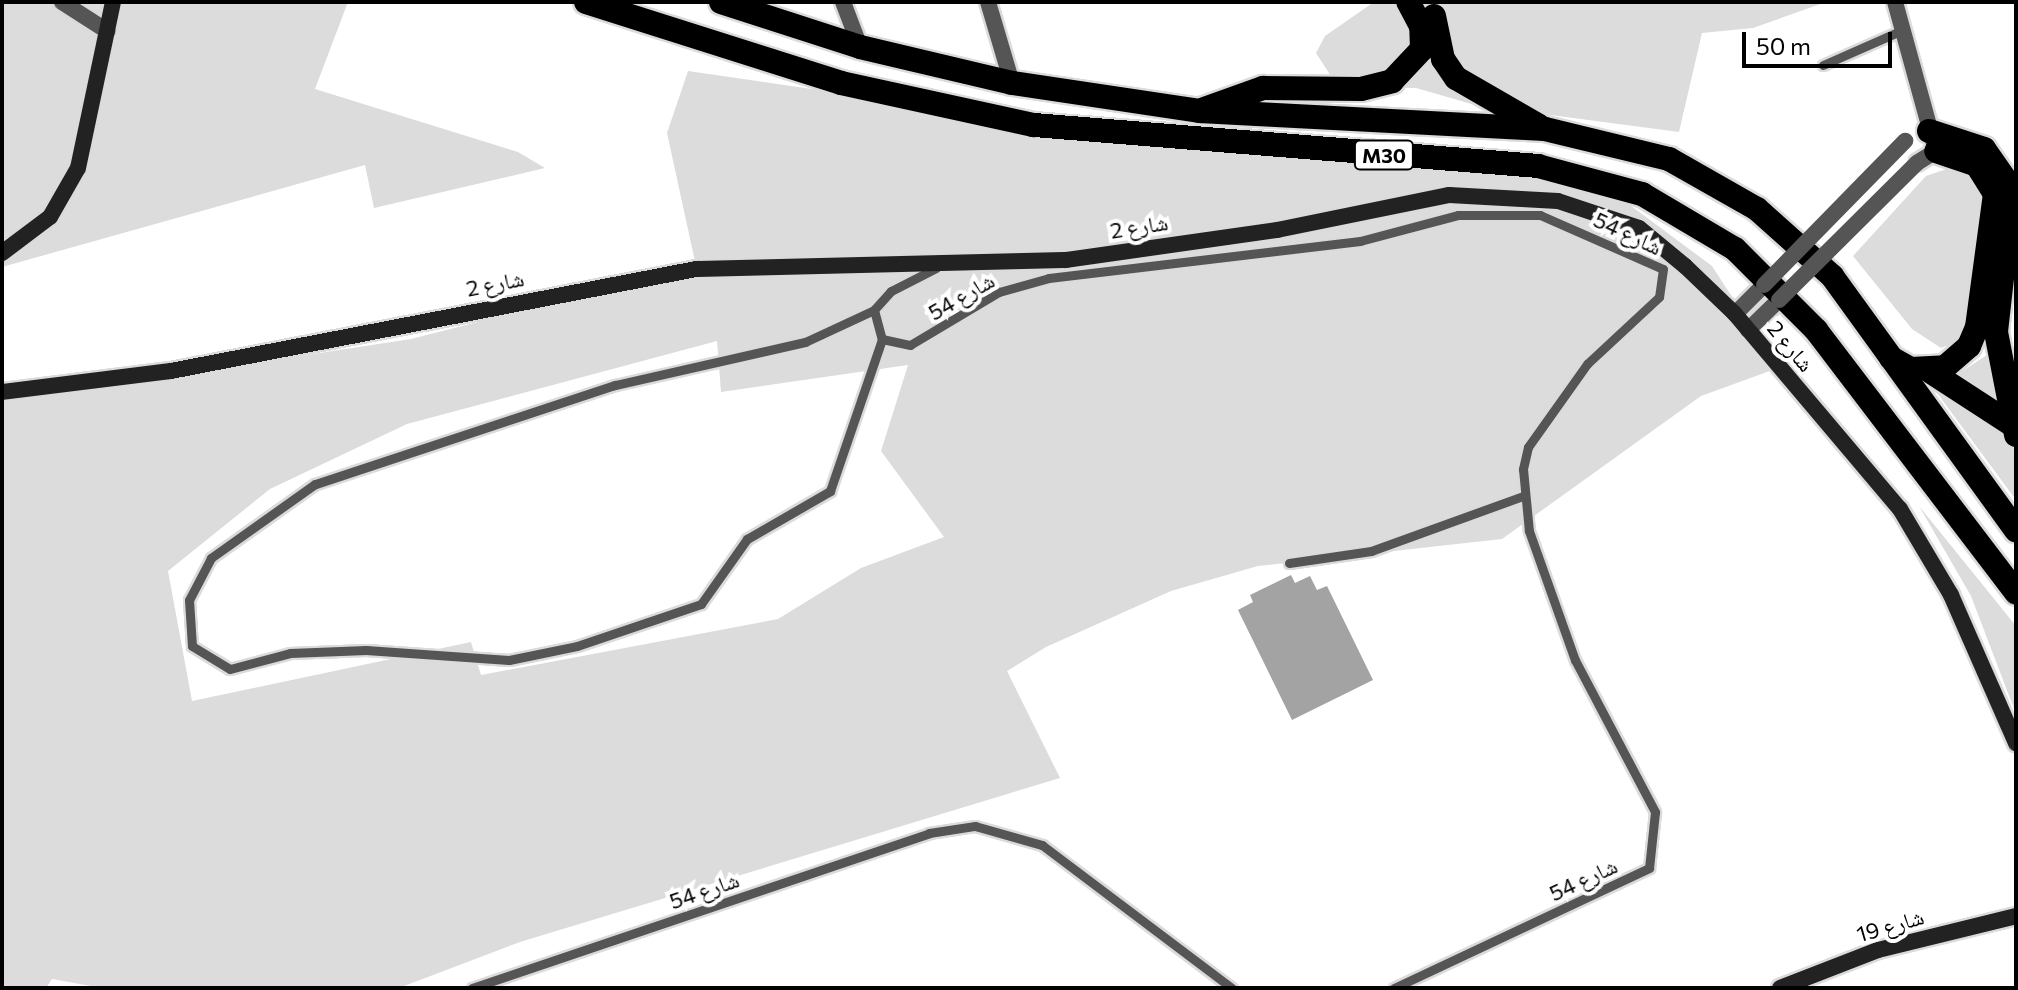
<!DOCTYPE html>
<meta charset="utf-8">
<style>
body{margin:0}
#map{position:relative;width:2018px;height:990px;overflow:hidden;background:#fff;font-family:Commissioner,"Noto Naskh Arabic",sans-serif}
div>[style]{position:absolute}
.green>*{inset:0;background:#dcdcdc}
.water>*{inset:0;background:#a3a3a3}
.roads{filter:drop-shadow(2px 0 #dbdbdb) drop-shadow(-2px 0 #dbdbdb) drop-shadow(0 2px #dbdbdb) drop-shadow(0 -2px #dbdbdb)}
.lane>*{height:9px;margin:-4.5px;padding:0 4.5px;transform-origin:4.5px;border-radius:4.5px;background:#555}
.street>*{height:16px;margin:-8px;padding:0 8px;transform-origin:8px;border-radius:8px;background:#555}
.secondary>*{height:16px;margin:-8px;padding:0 8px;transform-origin:8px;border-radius:8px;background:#222}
.highway>*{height:24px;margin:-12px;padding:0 12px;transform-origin:12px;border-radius:12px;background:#000}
.street-bridge>*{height:16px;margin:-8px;padding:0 8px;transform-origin:8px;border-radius:8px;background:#555}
span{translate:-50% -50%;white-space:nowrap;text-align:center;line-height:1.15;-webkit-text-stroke:8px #fff;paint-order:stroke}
.shield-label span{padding:2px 6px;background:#fff;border:2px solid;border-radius:6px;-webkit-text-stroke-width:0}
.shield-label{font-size:20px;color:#000;font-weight:700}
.street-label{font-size:22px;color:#000}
.frame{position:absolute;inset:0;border:4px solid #000;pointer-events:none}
.scale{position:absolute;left:1742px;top:32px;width:150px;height:36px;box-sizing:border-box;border:4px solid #000;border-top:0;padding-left:10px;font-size:24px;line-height:28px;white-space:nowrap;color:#000;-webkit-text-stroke:6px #fff;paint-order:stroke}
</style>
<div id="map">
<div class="green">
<div style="clip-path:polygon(2px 2px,348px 2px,315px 89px,518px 152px,545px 168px,374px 208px,365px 165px,2px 267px)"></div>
<div style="clip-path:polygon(1374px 2px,1826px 2px,1753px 28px,1702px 33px,1679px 132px,1475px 105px,1416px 88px,1338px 87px,1316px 53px,1325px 36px)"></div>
<div style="clip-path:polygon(evenodd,688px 71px,1098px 131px,1471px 159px,1615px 194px,1712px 266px,1778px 368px,1701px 396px,1502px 539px,1258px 566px,1171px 591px,1046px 647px,1007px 671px,1060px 778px,520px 942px,399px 988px,102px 988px,52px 979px,46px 988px,2px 988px,2px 389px,96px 387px,411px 339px,696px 266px,667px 133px,688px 71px,717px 341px,721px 392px,908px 365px,881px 451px,944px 537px,861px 568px,778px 619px,481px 675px,471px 642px,192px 701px,168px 571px,270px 489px,407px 424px,717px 341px)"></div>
<div style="clip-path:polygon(1961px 164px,1991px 196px,1967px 337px,1941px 348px,1912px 329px,1853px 256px,1926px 176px)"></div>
<div style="clip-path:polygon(1990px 353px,1996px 401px,1955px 376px)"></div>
<div style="clip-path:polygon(1929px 382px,2004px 432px,2016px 454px,2016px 500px)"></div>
<div style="clip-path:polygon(1919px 506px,2016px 626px,2016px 714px,1971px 596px)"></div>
</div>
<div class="water">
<div style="clip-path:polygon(1291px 575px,1295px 583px,1310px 576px,1317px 590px,1327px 586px,1373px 680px,1292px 720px,1238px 610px,1253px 602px,1250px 595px)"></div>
</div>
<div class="roads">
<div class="lane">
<div style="left:1823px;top:65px;width:84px;rotate:-23.8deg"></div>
<div style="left:936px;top:268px;width:51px;rotate:152.9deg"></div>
<div style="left:891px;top:291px;width:25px;rotate:132deg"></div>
<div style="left:874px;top:310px;width:30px;rotate:75deg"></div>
<div style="left:882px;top:339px;width:29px;rotate:12deg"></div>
<div style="left:910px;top:345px;width:104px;rotate:-30.8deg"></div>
<div style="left:999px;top:292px;width:52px;rotate:-15.6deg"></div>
<div style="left:1049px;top:278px;width:313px;rotate:-6.8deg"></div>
<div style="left:1360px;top:241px;width:101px;rotate:-14.9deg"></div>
<div style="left:1458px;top:215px;width:82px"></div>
<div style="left:1540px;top:215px;width:134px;rotate:23.7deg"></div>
<div style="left:1663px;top:269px;width:28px;rotate:98deg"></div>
<div style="left:1659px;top:297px;width:98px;rotate:137.1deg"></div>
<div style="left:1587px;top:364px;width:102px;rotate:125.4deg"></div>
<div style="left:1528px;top:447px;width:23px;rotate:103deg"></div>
<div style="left:1523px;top:469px;width:62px;rotate:84.5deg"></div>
<div style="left:1529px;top:531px;width:137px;rotate:70.4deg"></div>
<div style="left:1575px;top:660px;width:172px;rotate:62.2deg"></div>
<div style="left:1655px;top:812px;width:56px;rotate:96.1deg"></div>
<div style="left:1649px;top:868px;width:282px;rotate:154.8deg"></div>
<div style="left:874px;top:310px;width:76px;rotate:155.1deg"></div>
<div style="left:805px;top:342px;width:195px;rotate:167.2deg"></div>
<div style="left:615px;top:385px;width:316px;rotate:161.7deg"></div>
<div style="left:315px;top:484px;width:128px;rotate:144.6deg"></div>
<div style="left:211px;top:558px;width:47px;rotate:117.6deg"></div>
<div style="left:189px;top:600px;width:46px;rotate:86.3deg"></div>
<div style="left:192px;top:646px;width:44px;rotate:31.2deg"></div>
<div style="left:230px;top:669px;width:62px;rotate:-14.9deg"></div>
<div style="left:290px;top:653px;width:76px;rotate:-2.3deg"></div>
<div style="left:366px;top:650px;width:143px;rotate:4deg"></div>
<div style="left:509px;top:660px;width:69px;rotate:-11.6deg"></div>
<div style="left:577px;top:646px;width:131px;rotate:-18.7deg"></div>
<div style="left:701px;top:604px;width:80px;rotate:-54.7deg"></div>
<div style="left:747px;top:539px;width:96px;rotate:-30deg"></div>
<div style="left:830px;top:491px;width:161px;rotate:-71.1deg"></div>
<div style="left:1289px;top:563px;width:83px;rotate:-8.3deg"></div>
<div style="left:1371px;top:551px;width:162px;rotate:-19.9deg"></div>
<div style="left:472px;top:988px;width:483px;rotate:-18.7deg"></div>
<div style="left:929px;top:833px;width:47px;rotate:-8.7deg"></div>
<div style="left:975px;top:826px;width:70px;rotate:15.8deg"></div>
<div style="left:1042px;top:845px;width:238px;rotate:37deg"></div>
</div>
<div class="street">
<div style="left:62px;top:2px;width:54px;rotate:32.8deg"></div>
<div style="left:843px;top:2px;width:48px;rotate:69.3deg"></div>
<div style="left:988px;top:2px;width:84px;rotate:73.5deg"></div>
<div style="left:1895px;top:2px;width:155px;rotate:74.6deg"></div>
<div style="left:1936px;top:151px;width:22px;rotate:148deg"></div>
<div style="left:1735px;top:314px;width:41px;rotate:-45deg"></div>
<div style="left:1748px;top:330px;width:43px;rotate:-44.1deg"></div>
</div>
<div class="secondary">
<div style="left:2px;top:253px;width:60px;rotate:-36.9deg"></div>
<div style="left:50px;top:217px;width:56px;rotate:-60.3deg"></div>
<div style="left:78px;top:168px;width:170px;rotate:-78.1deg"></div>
<div style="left:2px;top:392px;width:170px;rotate:-7.1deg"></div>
<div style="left:171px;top:371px;width:535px;rotate:-10.99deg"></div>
<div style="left:696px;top:269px;width:370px;rotate:-1.4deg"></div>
<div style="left:1066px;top:260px;width:213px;rotate:-8.1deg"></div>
<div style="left:1277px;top:230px;width:176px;rotate:-11.5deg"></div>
<div style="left:1449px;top:195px;width:109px;rotate:3.2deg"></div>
<div style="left:1558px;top:201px;width:85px;rotate:18.4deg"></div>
<div style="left:1639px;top:228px;width:60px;rotate:39.6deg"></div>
<div style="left:1685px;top:266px;width:69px;rotate:43.8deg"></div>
<div style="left:1735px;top:314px;width:255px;rotate:49.8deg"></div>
<div style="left:1900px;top:509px;width:100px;rotate:59.3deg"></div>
<div style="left:1951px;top:595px;width:162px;rotate:66.3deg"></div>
<div style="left:1780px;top:988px;width:105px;rotate:-21.2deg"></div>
<div style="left:1878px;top:950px;width:142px;rotate:-13.8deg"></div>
</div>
<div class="highway">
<div style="left:586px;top:2px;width:268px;rotate:17.6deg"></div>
<div style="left:841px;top:83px;width:198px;rotate:12.3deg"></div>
<div style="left:1034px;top:125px;width:506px;rotate:4.65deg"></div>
<div style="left:1538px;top:166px;width:108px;rotate:15.1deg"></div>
<div style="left:1642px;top:194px;width:108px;rotate:30.6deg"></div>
<div style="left:1735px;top:249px;width:115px;rotate:45deg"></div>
<div style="left:1816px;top:330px;width:330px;rotate:52.7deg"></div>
<div style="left:721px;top:2px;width:146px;rotate:17.9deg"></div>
<div style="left:860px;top:47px;width:156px;rotate:13.3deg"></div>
<div style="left:1012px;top:83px;width:189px;rotate:8.5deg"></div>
<div style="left:1199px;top:111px;width:346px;rotate:3deg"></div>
<div style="left:1545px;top:129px;width:128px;rotate:13.6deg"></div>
<div style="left:1669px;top:159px;width:101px;rotate:29.6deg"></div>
<div style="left:1757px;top:209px;width:101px;rotate:41.8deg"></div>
<div style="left:1832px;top:276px;width:314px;rotate:54.1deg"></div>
<div style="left:1434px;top:16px;width:44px;rotate:78.2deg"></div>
<div style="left:1443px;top:59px;width:23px;rotate:56deg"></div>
<div style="left:1456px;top:78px;width:96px;rotate:30deg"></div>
<div style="left:1204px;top:109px;width:63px;rotate:-19.6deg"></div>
<div style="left:1263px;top:88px;width:98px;rotate:0.6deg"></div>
<div style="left:1361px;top:89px;width:32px;rotate:-14deg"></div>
<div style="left:1392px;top:81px;width:44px;rotate:-46.8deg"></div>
<div style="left:1422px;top:49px;width:23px;rotate:-92deg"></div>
<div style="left:1421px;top:26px;width:27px;rotate:-118deg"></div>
<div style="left:1929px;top:131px;width:58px;rotate:18.1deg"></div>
<div style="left:1984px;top:149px;width:49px;rotate:55deg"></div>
<div style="left:2012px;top:189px;width:144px;rotate:96.4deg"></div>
<div style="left:1996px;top:332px;width:105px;rotate:79deg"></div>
<div style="left:1891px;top:358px;width:23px;rotate:29deg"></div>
<div style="left:1911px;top:369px;width:34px;rotate:-3deg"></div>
<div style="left:1945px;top:367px;width:32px;rotate:-41deg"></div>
<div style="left:1969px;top:346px;width:21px;rotate:-67deg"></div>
<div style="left:1977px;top:327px;width:134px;rotate:-82.3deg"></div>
<div style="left:1995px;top:194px;width:34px;rotate:-122deg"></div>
<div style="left:1977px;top:165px;width:43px;rotate:-161.1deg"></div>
<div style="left:1931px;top:372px;width:95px;rotate:33deg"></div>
</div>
</div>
<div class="street-bridge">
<div style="left:1764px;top:285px;width:202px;rotate:-45.6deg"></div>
<div style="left:1779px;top:300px;width:194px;rotate:-44.8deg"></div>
</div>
<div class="shield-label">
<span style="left:1384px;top:155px">M30</span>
</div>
<div class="street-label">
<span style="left:1139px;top:226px;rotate:-9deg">شارع 2</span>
<span style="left:1628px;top:233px;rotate:25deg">شارع 54</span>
<span style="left:495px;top:283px;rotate:-11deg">شارع 2</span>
<span style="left:961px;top:296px;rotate:-30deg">شارع 54</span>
<span style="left:1791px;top:346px;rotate:50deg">شارع 2</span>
<span style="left:1583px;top:879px;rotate:-25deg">شارع 54</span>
<span style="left:704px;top:890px;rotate:-19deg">شارع 54</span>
<span style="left:1890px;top:925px;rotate:-16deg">شارع 19</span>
</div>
<div class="frame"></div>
<div class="scale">50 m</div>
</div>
